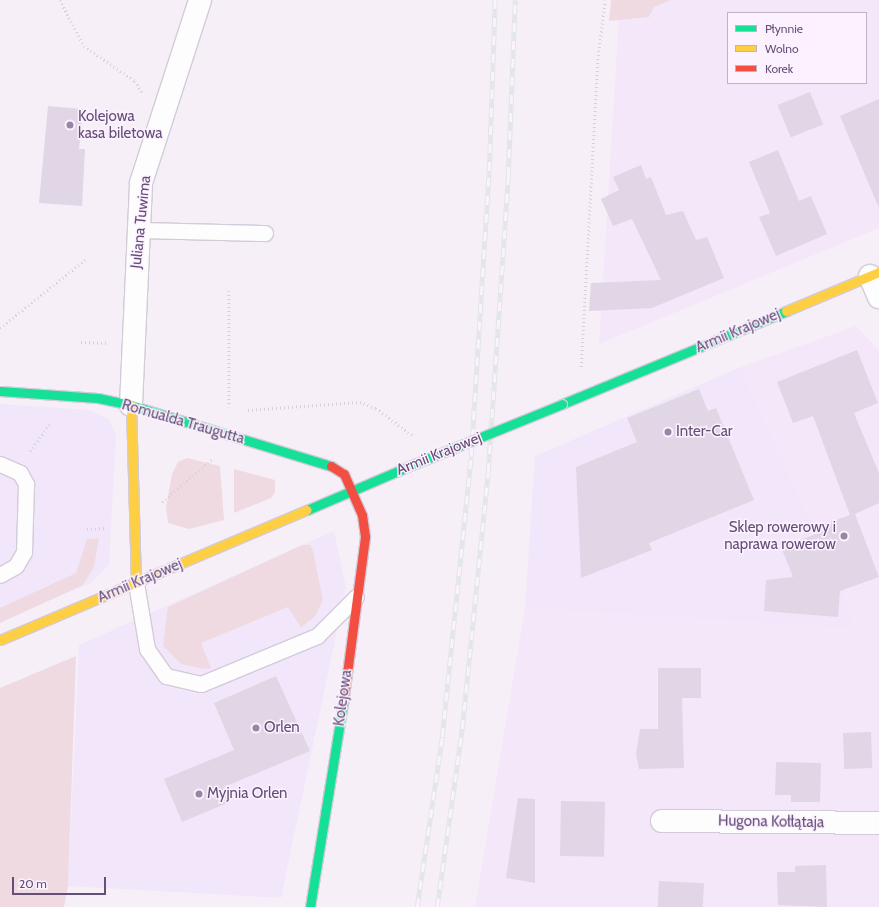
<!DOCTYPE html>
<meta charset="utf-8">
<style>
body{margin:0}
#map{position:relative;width:879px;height:907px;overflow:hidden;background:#f6eff8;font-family:Cabin,sans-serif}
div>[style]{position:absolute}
.residential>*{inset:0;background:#f4e7f9}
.commercial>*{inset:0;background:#f2e7fa}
.green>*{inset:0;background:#efdae2}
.building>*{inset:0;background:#e0d6e5;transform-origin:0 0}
.path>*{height:2.5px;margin-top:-1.25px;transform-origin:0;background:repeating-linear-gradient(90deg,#d6d0da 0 1px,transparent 0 4px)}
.roads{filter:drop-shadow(1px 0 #d3cbd8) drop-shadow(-1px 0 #d3cbd8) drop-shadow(0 1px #d3cbd8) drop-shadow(0 -1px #d3cbd8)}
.lane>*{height:15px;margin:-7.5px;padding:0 7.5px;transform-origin:7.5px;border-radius:7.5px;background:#fefdfe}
.street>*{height:22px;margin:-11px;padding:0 11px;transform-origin:11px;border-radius:11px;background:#fefdfe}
.fast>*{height:9px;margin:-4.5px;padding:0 4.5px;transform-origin:4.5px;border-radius:4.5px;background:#16e098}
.slow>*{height:9px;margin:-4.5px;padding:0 4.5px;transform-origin:4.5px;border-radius:4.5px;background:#ffcf43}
.jam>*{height:9px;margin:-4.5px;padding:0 4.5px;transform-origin:4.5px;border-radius:4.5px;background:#f24e42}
.rail>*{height:4.5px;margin-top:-2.25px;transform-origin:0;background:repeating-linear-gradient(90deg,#fcf2ff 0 9px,#e3e6e6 0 18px);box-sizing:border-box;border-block:1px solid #e3e6e6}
.bridges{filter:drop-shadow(1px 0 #d4ccda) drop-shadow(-1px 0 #d4ccda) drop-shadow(0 1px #d4ccda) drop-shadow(0 -1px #d4ccda)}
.fast-bridge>*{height:9px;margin:-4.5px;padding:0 4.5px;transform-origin:4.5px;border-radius:4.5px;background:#16e098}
.dots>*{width:11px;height:11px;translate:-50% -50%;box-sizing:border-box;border:2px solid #fcf2ff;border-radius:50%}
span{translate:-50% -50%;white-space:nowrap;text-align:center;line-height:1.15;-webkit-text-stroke:3px #fcf2ff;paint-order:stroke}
.poi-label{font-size:15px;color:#654e78}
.left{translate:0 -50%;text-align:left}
.right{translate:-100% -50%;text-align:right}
.street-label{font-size:15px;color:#654e78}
.legend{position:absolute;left:727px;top:12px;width:140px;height:72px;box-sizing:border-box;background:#fcf2ff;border:1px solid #c0b0c9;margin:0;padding:5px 7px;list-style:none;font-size:12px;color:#654e78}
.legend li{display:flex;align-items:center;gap:8px;height:20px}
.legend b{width:20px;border:1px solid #c0b0c9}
.scale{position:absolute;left:12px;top:877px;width:94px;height:18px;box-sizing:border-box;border:2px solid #654e78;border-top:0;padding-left:5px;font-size:12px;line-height:14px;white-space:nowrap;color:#654e78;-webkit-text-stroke:3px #fcf2ff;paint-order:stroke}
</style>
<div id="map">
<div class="residential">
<div style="clip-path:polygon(evenodd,620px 0,879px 0,879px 228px,599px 344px,620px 0,728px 13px,866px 13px,866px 83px,728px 83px,728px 13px)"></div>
<div style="clip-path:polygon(856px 326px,879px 350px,879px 907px,475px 907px,525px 608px,853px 629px,851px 610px,741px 367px)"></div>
</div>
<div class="commercial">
<div style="clip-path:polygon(741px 367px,851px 610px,853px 629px,525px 608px,535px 456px)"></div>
<div style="clip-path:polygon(0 404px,89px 410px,109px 419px,116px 436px,109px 565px,91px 583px,0 621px)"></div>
<div style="clip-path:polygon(334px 531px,346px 587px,281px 898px,68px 886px,79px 645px)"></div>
</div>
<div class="green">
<div style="clip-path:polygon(611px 0,671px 0,654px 7px,649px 17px,609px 21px)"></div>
<div style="clip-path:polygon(187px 458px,220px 466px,224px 520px,189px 529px,168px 523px,166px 507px,172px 474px,178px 462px)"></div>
<div style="clip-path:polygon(234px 469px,275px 480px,275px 493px,271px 498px,234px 513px)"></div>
<div style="clip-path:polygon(99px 538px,94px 567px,83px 585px,0 623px,0 608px,76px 573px,87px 539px)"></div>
<div style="clip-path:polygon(302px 545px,310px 545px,313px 551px,323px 600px,315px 616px,301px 628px,288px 607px,201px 643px,211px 668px,204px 669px,181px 664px,163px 646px,168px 607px)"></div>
<div style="clip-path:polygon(76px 656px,68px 886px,64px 907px,0 907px,0 688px)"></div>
</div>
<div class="building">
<div style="left:810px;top:92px;width:35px;height:35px;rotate:68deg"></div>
<div style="clip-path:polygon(879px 99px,879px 208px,840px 116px)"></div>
<div style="clip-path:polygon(48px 106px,83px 109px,79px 149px,85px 149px,82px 206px,39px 203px)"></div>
<div style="clip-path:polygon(778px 150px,799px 201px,811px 196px,827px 234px,776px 256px,759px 217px,770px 213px,749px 162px)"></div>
<div style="clip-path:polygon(641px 165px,646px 179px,651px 177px,666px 215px,683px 211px,696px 240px,707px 237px,724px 278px,652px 308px,589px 311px,591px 283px,661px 280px,632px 219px,613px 226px,601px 199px,619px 190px,613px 177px)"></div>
<div style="clip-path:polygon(857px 350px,878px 403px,854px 413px,879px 473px,879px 503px,855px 514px,879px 577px,840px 591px,838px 617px,764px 611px,766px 580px,793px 577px,781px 547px,824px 531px,822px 525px,850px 515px,813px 416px,793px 423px,777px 382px)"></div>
<div style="clip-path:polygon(699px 389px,708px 411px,716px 408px,754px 500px,649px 543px,652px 550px,581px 578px,576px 467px,637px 442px,627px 418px)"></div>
<div style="clip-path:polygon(658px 668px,701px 668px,701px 698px,682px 698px,684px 768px,639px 769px,636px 754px,640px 729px,658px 729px)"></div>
<div style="clip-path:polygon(276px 676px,310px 751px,224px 787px,230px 802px,182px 822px,164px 779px,234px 750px,214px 703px)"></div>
<div style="left:871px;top:732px;width:36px;height:28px;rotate:88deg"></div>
<div style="clip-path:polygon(776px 762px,821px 763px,820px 802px,791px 802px,791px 795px,775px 795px)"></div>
<div style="clip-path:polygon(518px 798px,535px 799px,535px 883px,506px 878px)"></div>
<div style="left:561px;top:801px;width:44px;height:55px;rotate:1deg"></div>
<div style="clip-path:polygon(826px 865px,827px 907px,778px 905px,777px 872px,795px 872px,795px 866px)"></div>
<div style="left:659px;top:881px;width:45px;height:26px;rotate:3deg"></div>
</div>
<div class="path">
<div style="left:60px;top:0;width:52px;rotate:62.4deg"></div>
<div style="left:84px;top:46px;width:62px;rotate:34.5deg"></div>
<div style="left:135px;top:81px;width:13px;rotate:58deg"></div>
<div style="left:229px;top:291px;width:116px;rotate:90deg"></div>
<div style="left:0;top:328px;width:109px;rotate:-38.7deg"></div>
<div style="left:81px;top:342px;width:26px;rotate:2deg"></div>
<div style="left:581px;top:367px;width:311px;rotate:-86.9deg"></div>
<div style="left:598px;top:56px;width:56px;rotate:-82.9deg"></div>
<div style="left:248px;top:410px;width:112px;rotate:-4.1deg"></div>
<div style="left:360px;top:402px;width:17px;rotate:21deg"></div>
<div style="left:376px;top:408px;width:45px;rotate:36.9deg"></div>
<div style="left:30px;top:451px;width:34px;rotate:-54deg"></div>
<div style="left:162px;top:502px;width:67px;rotate:-40.8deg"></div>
<div style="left:87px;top:529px;width:20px;rotate:-3deg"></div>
</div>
<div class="roads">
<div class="lane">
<div style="left:138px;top:230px;width:127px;rotate:1.4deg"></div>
<div style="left:0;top:464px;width:22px;rotate:24deg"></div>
<div style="left:20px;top:473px;width:13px;rotate:61deg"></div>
<div style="left:26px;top:484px;width:68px;rotate:91.7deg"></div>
<div style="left:24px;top:552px;width:16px;rotate:120deg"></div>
<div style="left:16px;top:566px;width:18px;rotate:151deg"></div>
<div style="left:136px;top:583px;width:67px;rotate:80.5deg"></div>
<div style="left:147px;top:649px;width:33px;rotate:55deg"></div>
<div style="left:166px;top:676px;width:36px;rotate:13deg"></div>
<div style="left:201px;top:684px;width:126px;rotate:-22.5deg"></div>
<div style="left:317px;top:636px;width:55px;rotate:-45deg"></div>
</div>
<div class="street">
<div style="left:870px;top:276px;width:23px;rotate:67deg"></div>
<div style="left:131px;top:405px;width:222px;rotate:-87.4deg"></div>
<div style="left:141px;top:183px;width:192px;rotate:-72.1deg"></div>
<div style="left:662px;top:821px;width:217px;rotate:0.5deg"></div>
</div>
<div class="fast">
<div style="left:0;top:391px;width:98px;rotate:4.1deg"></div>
<div style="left:98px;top:398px;width:34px;rotate:12deg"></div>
<div style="left:131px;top:405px;width:209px;rotate:17deg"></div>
<div style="left:562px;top:404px;width:243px;rotate:-22.5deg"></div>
<div style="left:307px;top:510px;width:114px;rotate:-23.2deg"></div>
<div style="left:310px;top:907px;width:207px;rotate:-80.8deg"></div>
</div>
<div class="slow">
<div style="left:786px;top:311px;width:101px;rotate:-22.8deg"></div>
<div style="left:131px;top:405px;width:178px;rotate:88.4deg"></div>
<div style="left:0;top:640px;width:333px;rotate:-23deg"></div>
</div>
<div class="jam">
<div style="left:331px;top:466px;width:15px;rotate:32deg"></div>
<div style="left:344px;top:474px;width:45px;rotate:66.3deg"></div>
<div style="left:362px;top:515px;width:22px;rotate:82deg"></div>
<div style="left:365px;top:537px;width:167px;rotate:97.5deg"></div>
</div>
</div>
<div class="rail">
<div style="left:417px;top:907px;width:172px;rotate:-81.6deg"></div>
<div style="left:442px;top:737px;width:282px;rotate:-84.1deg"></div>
<div style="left:471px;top:456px;width:286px;rotate:-86.4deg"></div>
<div style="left:489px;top:171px;width:171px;rotate:-88deg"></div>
<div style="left:437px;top:907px;width:180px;rotate:-82deg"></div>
<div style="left:462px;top:729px;width:258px;rotate:-84.2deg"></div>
<div style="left:488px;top:472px;width:297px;rotate:-86.1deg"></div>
<div style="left:508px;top:176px;width:176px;rotate:-87.7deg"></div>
</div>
<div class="bridges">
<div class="fast-bridge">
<div style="left:412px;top:465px;width:162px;rotate:-22.1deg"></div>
</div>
</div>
<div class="dots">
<div style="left:70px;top:125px;background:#9886a5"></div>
<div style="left:668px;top:432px;background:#9886a5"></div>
<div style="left:844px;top:536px;background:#9886a5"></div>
<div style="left:256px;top:728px;background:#9886a5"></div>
<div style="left:199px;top:794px;background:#9886a5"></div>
</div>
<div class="poi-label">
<span class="left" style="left:78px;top:125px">Kolejowa<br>kasa biletowa</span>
<span class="left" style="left:676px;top:432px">Inter-Car</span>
<span class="right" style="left:836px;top:536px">Sklep rowerowy i<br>naprawa rowerow</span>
<span class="left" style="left:264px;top:728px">Orlen</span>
<span class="left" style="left:207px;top:794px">Myjnia Orlen</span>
</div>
<div class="street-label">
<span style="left:141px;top:222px;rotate:-84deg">Juliana Tuwima</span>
<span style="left:738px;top:331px;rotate:-23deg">Armii Krajowej</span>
<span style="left:183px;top:422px;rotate:16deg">Romualda Traugutta</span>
<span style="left:439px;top:454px;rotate:-22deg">Armii Krajowej</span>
<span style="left:140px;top:581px;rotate:-23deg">Armii Krajowej</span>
<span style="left:343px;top:698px;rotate:-82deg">Kolejowa</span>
<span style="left:771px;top:822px;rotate:1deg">Hugona Kołłątaja</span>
</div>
<ul class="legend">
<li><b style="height:5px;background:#16e098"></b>Płynnie</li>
<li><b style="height:5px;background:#ffcf43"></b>Wolno</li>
<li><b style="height:5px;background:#f24e42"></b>Korek</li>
</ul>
<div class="scale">20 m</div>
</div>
